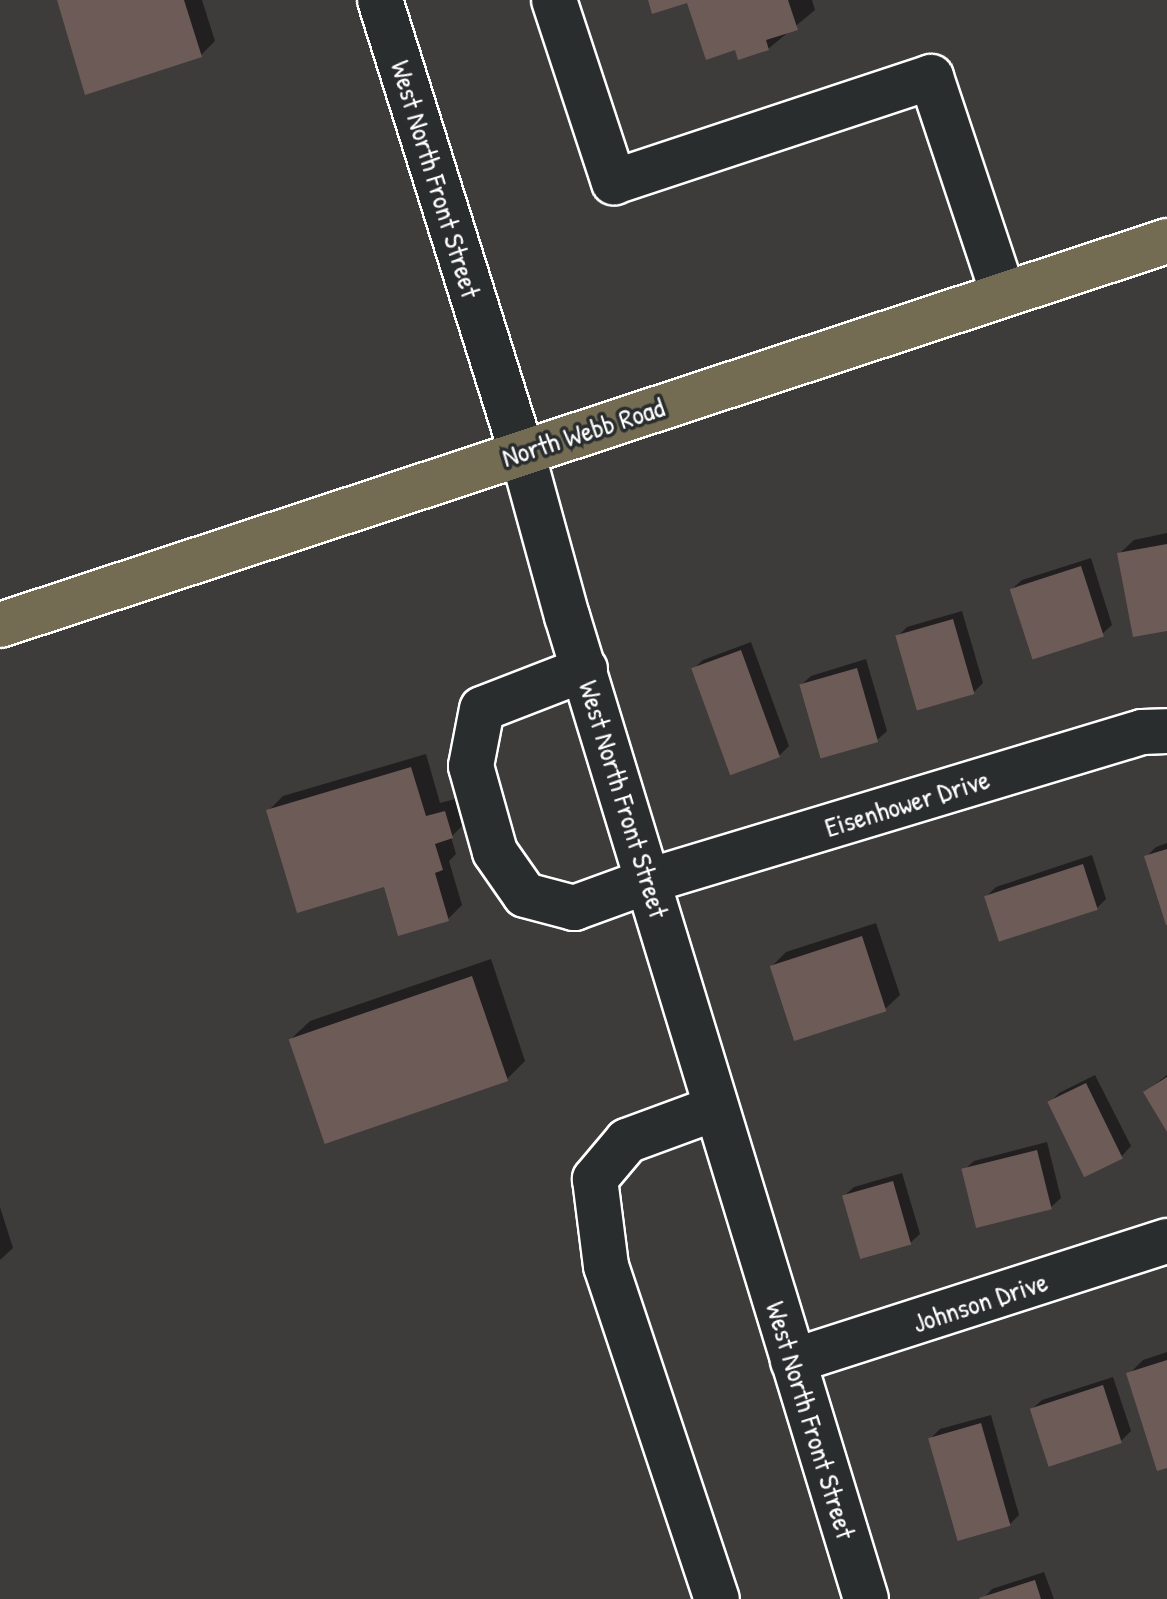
<!DOCTYPE html>
<style>
body{margin:0}
#map{position:relative;width:1167px;height:1599px;overflow:hidden;background:#3e3b3b;font-family:"Patrick Hand",sans-serif}
div>[style]{position:absolute}
.shadow>*{inset:0;background:#0007}
.building>*{inset:0;background:#6d5b58;transform-origin:0 0}
.roads{filter:drop-shadow(2px 0 #fff) drop-shadow(-2px 0 #fff) drop-shadow(0 2px #fff) drop-shadow(0 -2px #fff)}
.minor>*{height:44px;margin:-22px;padding:0 22px;transform-origin:22px;border-radius:22px;background:#2a2d2e}
.major>*{height:44px;margin:-22px;padding:0 22px;transform-origin:22px;border-radius:22px;background:#736b52}
span{translate:-50% -50%;white-space:nowrap;text-align:center;line-height:1.15;-webkit-text-stroke:7px #2a2d2e;paint-order:stroke}
.street-label{font-size:28px;color:#fff}
</style>
<div id="map">
<div class="shadow">
<div style="clip-path:polygon(59px 0,202px 0,215px 41px,201px 55px)"></div>
<div style="clip-path:polygon(650px 0,812px 0,815px 10px,768px 49px,736px 48px,688px 0)"></div>
<div style="clip-path:polygon(1167px 533px,1167px 629px,1119px 554px,1134px 540px)"></div>
<div style="clip-path:polygon(1091px 558px,1112px 625px,1102px 634px,1012px 589px,1022px 580px)"></div>
<div style="clip-path:polygon(962px 611px,983px 683px,974px 692px,897px 637px,907px 627px)"></div>
<div style="clip-path:polygon(751px 642px,789px 746px,779px 756px,693px 669px,703px 660px)"></div>
<div style="clip-path:polygon(866px 659px,887px 731px,877px 740px,801px 685px,811px 676px)"></div>
<div style="clip-path:polygon(426px 754px,440px 803px,459px 798px,466px 822px,451px 837px,456px 854px,449px 861px,462px 905px,448px 919px,385px 885px,269px 810px,283px 796px)"></div>
<div style="clip-path:polygon(1167px 843px,1167px 920px,1146px 857px,1156px 847px)"></div>
<div style="clip-path:polygon(1092px 855px,1106px 899px,1097px 908px,986px 897px,996px 887px)"></div>
<div style="clip-path:polygon(876px 923px,900px 995px,885px 1009px,772px 966px,786px 952px)"></div>
<div style="clip-path:polygon(491px 959px,525px 1061px,507px 1079px,291px 1039px,310px 1021px)"></div>
<div style="clip-path:polygon(1095px 1075px,1131px 1146px,1122px 1156px,1050px 1102px,1059px 1093px)"></div>
<div style="clip-path:polygon(1167px 1075px,1167px 1129px,1145px 1092px)"></div>
<div style="clip-path:polygon(1047px 1142px,1061px 1198px,1051px 1207px,964px 1170px,974px 1161px)"></div>
<div style="clip-path:polygon(902px 1173px,920px 1234px,910px 1243px,844px 1196px,854px 1187px)"></div>
<div style="clip-path:polygon(0 1207px,13px 1248px,0 1260px)"></div>
<div style="clip-path:polygon(1167px 1352px,1167px 1466px,1129px 1374px,1143px 1360px)"></div>
<div style="clip-path:polygon(1113px 1377px,1131px 1431px,1121px 1441px,1032px 1409px,1042px 1400px)"></div>
<div style="clip-path:polygon(991px 1415px,1019px 1515px,1010px 1524px,930px 1439px,940px 1429px)"></div>
<div style="clip-path:polygon(1044px 1572px,1054px 1599px,983px 1599px,992px 1589px)"></div>
</div>
<div class="building">
<div style="clip-path:polygon(57px 0,184px 0,202px 57px,85px 95px)"></div>
<div style="clip-path:polygon(648px 0,788px 0,798px 30px,766px 40px,769px 50px,738px 60px,735px 50px,706px 60px,687px 3px,652px 14px)"></div>
<div style="clip-path:polygon(1167px 544px,1167px 631px,1133px 637px,1117px 553px)"></div>
<div style="left:1081px;top:566px;width:74px;height:75px;rotate:72deg"></div>
<div style="left:953px;top:619px;width:78px;height:60px;rotate:74deg"></div>
<div style="left:741px;top:650px;width:114px;height:53px;rotate:70deg"></div>
<div style="left:857px;top:668px;width:77px;height:60px;rotate:74deg"></div>
<div style="clip-path:polygon(411px 767px,426px 816px,445px 811px,453px 838px,435px 844px,443px 870px,435px 873px,449px 921px,398px 936px,384px 887px,297px 913px,266px 810px)"></div>
<div style="clip-path:polygon(1167px 849px,1167px 925px,1166px 925px,1144px 856px)"></div>
<div style="left:1083px;top:864px;width:48px;height:104px;rotate:72deg"></div>
<div style="left:862px;top:936px;width:79px;height:97px;rotate:72deg"></div>
<div style="left:472px;top:976px;width:111px;height:194px;rotate:71deg"></div>
<div style="clip-path:polygon(1167px 1077px,1167px 1132px,1143px 1092px)"></div>
<div style="left:1086px;top:1083px;width:84px;height:43px;rotate:64deg"></div>
<div style="left:1037px;top:1150px;width:61px;height:78px;rotate:76deg"></div>
<div style="left:893px;top:1181px;width:66px;height:53px;rotate:74deg"></div>
<div style="clip-path:polygon(1167px 1360px,1167px 1468px,1157px 1471px,1126px 1373px)"></div>
<div style="left:1103px;top:1385px;width:61px;height:77px;rotate:72deg"></div>
<div style="left:981px;top:1423px;width:107px;height:55px;rotate:74deg"></div>
<div style="clip-path:polygon(1035px 1580px,1041px 1599px,980px 1599px,979px 1598px)"></div>
</div>
<div class="roads">
<div class="minor">
<div style="left:380px;top:0;width:474px;rotate:72.6deg"></div>
<div style="left:522px;top:452px;width:170px;rotate:74.7deg"></div>
<div style="left:567px;top:616px;width:1027px;rotate:73.08deg"></div>
<div style="left:554px;top:0;width:192px;rotate:71.8deg"></div>
<div style="left:614px;top:182px;width:334px;rotate:-18.3deg"></div>
<div style="left:931px;top:77px;width:229px;rotate:71.6deg"></div>
<div style="left:585px;top:669px;width:110px;rotate:158.8deg"></div>
<div style="left:482px;top:709px;width:58px;rotate:100.9deg"></div>
<div style="left:471px;top:766px;width:89px;rotate:74.4deg"></div>
<div style="left:495px;top:852px;width:52px;rotate:55.1deg"></div>
<div style="left:525px;top:895px;width:51px;rotate:14.9deg"></div>
<div style="left:574px;top:908px;width:79px;rotate:-20deg"></div>
<div style="left:648px;top:881px;width:516px;rotate:-16.78deg"></div>
<div style="left:1142px;top:732px;width:25px;rotate:-2deg"></div>
<div style="left:716px;top:1108px;width:95px;rotate:159.7deg"></div>
<div style="left:627px;top:1141px;width:50px;rotate:130.1deg"></div>
<div style="left:595px;top:1179px;width:88px;rotate:82.8deg"></div>
<div style="left:606px;top:1266px;width:351px;rotate:71.6deg"></div>
<div style="left:793px;top:1361px;width:393px;rotate:-17.8deg"></div>
</div>
<div class="major">
<div style="left:0;top:625px;width:1229px;rotate:-18.21deg"></div>
</div>
</div>
<div class="street-label">
<span style="left:436px;top:179px;rotate:73deg">West North Front Street</span>
<span style="left:583px;top:432px;rotate:-18deg">North Webb Road</span>
<span style="left:624px;top:799px;rotate:73deg">West North Front Street</span>
<span style="left:907px;top:803px;rotate:-17deg">Eisenhower Drive</span>
<span style="left:980px;top:1302px;rotate:-18deg">Johnson Drive</span>
<span style="left:811px;top:1420px;rotate:73deg">West North Front Street</span>
</div>
</div>
